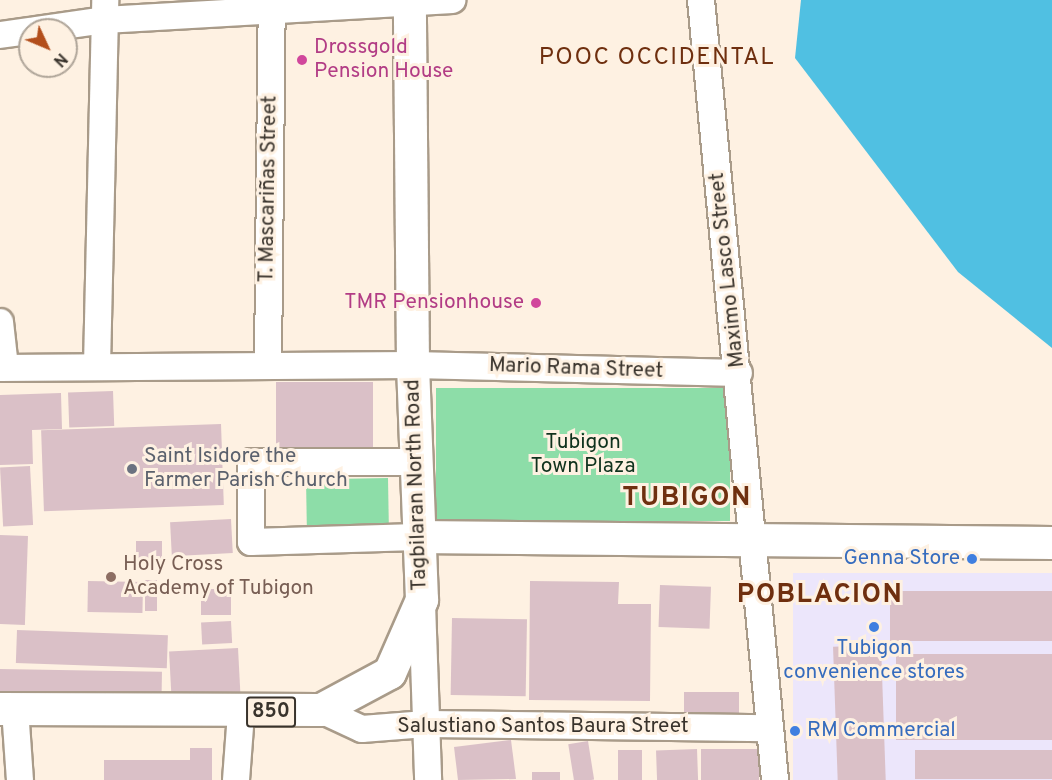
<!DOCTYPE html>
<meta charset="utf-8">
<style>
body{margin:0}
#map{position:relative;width:1052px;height:780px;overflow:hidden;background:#fef1e2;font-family:Overpass,sans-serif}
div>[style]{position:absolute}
.commercial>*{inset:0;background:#ece6fb;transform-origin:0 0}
.green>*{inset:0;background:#8ddda8;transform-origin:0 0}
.water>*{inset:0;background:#50c0e2}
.building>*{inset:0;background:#dac0c7;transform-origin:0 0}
.roads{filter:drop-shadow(2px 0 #a99b89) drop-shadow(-2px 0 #a99b89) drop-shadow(0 2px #a99b89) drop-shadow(0 -2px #a99b89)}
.minor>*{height:26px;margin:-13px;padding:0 13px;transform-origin:13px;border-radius:13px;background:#fff}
.major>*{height:32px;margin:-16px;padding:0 16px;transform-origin:16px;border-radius:16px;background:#fff}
.dots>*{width:16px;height:16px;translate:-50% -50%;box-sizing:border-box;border:3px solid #fef1e2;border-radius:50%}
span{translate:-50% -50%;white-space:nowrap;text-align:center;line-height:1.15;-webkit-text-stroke:6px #fef1e2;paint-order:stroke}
.shield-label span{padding:2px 4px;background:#fef1e2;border:2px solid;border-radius:4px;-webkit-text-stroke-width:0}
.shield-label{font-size:20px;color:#39332c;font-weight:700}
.hotel-label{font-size:21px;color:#b23c85}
.left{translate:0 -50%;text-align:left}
.right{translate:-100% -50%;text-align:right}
.street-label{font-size:21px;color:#39332c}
.park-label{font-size:21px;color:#0f321d}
.worship-label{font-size:21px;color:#5b616d}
.shop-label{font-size:21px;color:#366cbe}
.education-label{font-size:21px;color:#785e54}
.quarter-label{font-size:24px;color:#6f2f0f;letter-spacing:1.5px}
.district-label{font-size:27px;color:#6f2f0f;font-weight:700;letter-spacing:1.5px}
.north{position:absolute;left:18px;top:18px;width:60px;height:60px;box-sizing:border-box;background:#fef1e2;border:2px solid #afa599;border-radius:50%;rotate:134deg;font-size:16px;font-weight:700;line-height:24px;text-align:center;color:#39332c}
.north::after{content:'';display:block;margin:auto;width:21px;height:27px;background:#b34f1c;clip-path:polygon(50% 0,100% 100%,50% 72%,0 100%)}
</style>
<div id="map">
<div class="commercial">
<div style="left:793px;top:573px;width:259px;height:207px"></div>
</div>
<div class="green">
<div style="left:730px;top:388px;width:133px;height:294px;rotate:90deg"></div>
<div style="left:388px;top:478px;width:55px;height:82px;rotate:89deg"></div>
</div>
<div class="water">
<div style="clip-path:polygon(801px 0,1052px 0,1052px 348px,958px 272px,795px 58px)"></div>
</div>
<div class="building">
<div style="left:373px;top:382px;width:67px;height:97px;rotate:90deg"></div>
<div style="left:113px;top:391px;width:35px;height:45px;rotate:88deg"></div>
<div style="clip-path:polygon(61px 393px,62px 429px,32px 430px,33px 464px,0 465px,0 395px)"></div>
<div style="left:221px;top:424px;width:81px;height:180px;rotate:88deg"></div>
<div style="left:30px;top:466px;width:59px;height:30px;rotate:87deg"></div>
<div style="left:231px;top:519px;width:34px;height:61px;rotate:87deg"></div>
<div style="left:0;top:535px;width:28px;height:89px;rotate:2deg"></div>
<div style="left:136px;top:541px;width:26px;height:28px"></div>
<div style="left:145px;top:580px;width:12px;height:31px"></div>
<div style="left:88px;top:581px;width:55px;height:31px;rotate:1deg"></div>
<div style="clip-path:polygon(530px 581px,619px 582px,618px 604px,651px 604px,650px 701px,529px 700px)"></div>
<div style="left:660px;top:585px;width:51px;height:42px;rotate:2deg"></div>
<div style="left:201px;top:589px;width:30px;height:26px"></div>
<div style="left:890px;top:591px;width:162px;height:50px"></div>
<div style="left:452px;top:618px;width:75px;height:77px;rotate:1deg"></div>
<div style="left:231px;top:621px;width:22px;height:30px;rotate:87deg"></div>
<div style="left:17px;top:630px;width:151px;height:33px;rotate:2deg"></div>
<div style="left:881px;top:645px;width:135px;height:48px;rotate:88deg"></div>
<div style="left:238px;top:648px;width:44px;height:69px;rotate:87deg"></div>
<div style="left:1052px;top:654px;width:86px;height:156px;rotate:90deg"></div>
<div style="left:0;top:669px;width:162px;height:23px;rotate:1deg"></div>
<div style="left:684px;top:692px;width:55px;height:21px"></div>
<div style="clip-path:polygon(511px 740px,516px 779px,458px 780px,454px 747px)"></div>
<div style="left:588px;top:741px;width:39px;height:20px;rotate:81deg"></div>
<div style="clip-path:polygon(190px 748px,212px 748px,212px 780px,104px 780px,104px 760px,190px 760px)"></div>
<div style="left:697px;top:749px;width:31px;height:41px;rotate:88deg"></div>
<div style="left:701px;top:749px;width:58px;height:31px"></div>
<div style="left:618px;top:750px;width:24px;height:30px"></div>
<div style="left:1052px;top:750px;width:29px;height:137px;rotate:90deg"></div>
<div style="left:560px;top:772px;width:8px;height:28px;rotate:90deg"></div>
</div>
<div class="roads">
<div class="minor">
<div style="left:701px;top:0;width:784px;rotate:84.58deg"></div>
<div style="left:35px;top:30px;width:70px;rotate:-8.2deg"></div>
<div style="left:104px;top:20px;width:349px;rotate:-3.3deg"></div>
<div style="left:0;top:35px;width:30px;rotate:-8deg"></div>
<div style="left:0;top:322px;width:45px;rotate:83.7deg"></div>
<div style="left:268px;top:364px;width:364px;rotate:-89.4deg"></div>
<div style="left:97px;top:366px;width:366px;rotate:-88.7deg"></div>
<div style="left:0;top:368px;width:413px;rotate:-0.4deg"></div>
<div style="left:413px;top:365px;width:326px;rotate:1.4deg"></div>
<div style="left:416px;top:462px;width:165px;rotate:180deg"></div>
<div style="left:251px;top:462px;width:80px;rotate:90deg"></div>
<div style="left:251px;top:542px;width:166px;rotate:-1.7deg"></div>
<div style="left:422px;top:604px;width:176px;rotate:88deg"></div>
<div style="left:15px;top:709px;width:71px;rotate:86deg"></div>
<div style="left:321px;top:710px;width:45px;rotate:24.9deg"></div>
<div style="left:362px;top:729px;width:64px;rotate:-4.5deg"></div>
<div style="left:426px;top:724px;width:343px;rotate:0.7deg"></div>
<div style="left:236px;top:780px;width:67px;rotate:-85.7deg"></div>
</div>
<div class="major">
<div style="left:417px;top:537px;width:635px;rotate:0.54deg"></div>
<div style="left:0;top:709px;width:321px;rotate:0.2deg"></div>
<div style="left:321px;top:710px;width:78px;rotate:-28.2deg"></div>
<div style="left:390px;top:673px;width:80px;rotate:-66.3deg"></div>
<div style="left:422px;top:600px;width:235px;rotate:-92.2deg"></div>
<div style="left:413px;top:365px;width:365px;rotate:-90.5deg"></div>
</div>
</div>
<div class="dots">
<div style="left:302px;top:60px;background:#d1479c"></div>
<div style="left:536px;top:303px;background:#d1479c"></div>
<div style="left:132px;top:469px;background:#6b7280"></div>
<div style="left:972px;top:559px;background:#3f7fe0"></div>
<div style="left:111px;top:577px;background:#8d6e63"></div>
<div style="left:874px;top:627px;background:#3f7fe0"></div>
<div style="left:795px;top:731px;background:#3f7fe0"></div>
</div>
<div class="shield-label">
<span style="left:271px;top:712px">850</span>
</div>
<div class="hotel-label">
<span class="left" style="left:314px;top:60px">Drossgold<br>Pension House</span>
<span class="right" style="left:524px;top:303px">TMR Pensionhouse</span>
</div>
<div class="street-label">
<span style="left:269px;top:189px;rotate:-89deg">T. Mascariñas Street</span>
<span style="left:728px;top:270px;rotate:-96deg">Maximo Lasco Street</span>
<span style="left:576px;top:369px;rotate:2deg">Mario Rama Street</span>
<span style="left:417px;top:485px;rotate:-92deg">Tagbilaran North Road</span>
<span style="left:543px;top:727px">Salustiano Santos Baura Street</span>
</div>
<div class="park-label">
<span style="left:583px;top:455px">Tubigon<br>Town Plaza</span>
</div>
<div class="worship-label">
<span class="left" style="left:144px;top:469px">Saint Isidore the<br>Farmer Parish Church</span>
</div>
<div class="shop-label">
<span class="right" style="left:960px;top:559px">Genna Store</span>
<span style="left:874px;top:661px">Tubigon<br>convenience stores</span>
<span class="left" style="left:807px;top:731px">RM Commercial</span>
</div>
<div class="education-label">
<span class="left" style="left:123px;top:577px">Holy Cross<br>Academy of Tubigon</span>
</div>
<div class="quarter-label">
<span style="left:657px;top:59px">POOC OCCIDENTAL</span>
</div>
<div class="district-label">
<span style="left:687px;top:499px">TUBIGON</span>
<span style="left:820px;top:596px">POBLACION</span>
</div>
<div class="north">N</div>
</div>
